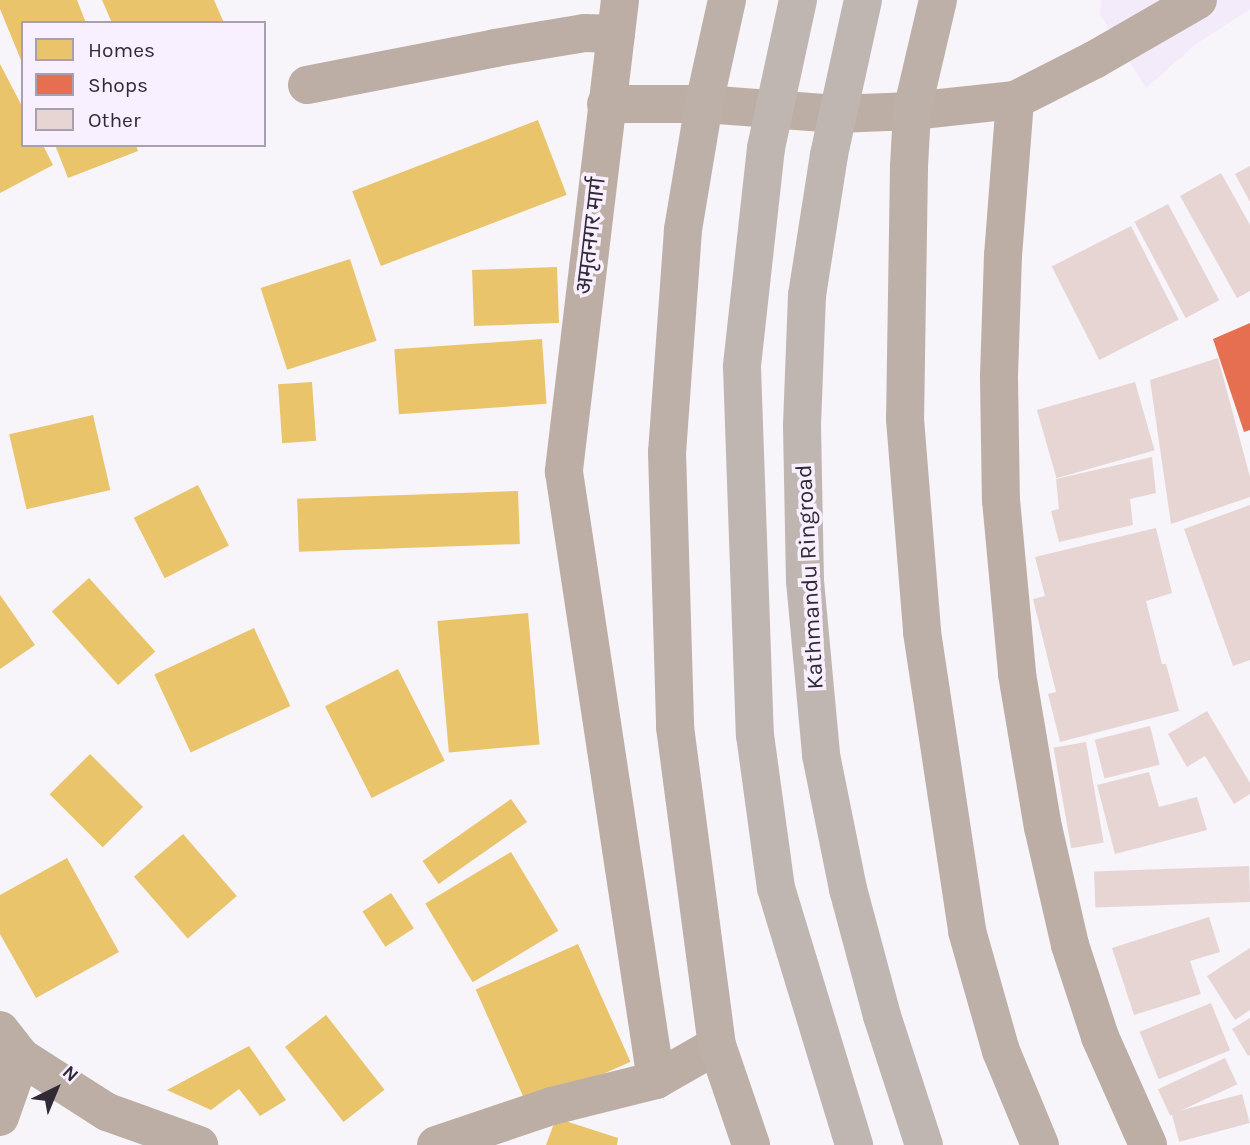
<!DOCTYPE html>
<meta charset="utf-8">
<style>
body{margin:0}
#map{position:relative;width:1250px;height:1145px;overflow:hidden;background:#f7f4fa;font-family:Karla,"Noto Sans Devanagari",sans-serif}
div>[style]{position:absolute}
.built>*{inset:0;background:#f3eafa}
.homes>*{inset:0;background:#e9c46a;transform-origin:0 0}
.shops>*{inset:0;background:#e76f51}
.building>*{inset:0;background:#e7d5d4;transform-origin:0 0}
.minor>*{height:38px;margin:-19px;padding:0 19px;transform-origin:19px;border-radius:19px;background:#bcaea4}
.major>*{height:38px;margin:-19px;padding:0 19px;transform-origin:19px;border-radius:19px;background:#bcb0a8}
.highway>*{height:38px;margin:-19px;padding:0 19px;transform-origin:19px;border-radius:19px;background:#c0b6b1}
span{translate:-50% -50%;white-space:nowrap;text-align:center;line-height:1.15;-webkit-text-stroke:7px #f8f0fe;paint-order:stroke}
.street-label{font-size:23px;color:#312936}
.legend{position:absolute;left:21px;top:21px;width:245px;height:126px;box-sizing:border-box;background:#f8f0fe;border:2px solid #a8a0ae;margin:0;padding:9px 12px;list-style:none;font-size:21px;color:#312936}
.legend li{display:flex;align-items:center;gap:14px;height:35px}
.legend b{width:35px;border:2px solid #a8a0ae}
.north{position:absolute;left:21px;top:1054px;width:70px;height:70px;-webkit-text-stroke:5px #f8f0fe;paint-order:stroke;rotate:43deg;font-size:19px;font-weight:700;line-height:28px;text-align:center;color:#312936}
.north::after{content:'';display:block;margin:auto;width:24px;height:32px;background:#312936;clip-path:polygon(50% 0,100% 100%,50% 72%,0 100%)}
</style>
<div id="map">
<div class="built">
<div style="clip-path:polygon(1101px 0,1250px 0,1250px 9px,1196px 44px,1146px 88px,1100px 14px)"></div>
</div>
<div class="homes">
<div style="clip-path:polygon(0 0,77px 0,86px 23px,23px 23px,23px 65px,0 9px)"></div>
<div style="clip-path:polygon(102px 0,214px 0,224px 23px,112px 23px)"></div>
<div style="clip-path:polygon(0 64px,23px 108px,23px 145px,43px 145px,53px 165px,0 193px)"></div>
<div style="left:538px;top:120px;width:80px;height:199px;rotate:69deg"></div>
<div style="clip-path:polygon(55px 145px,136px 145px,138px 151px,68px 178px)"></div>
<div style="left:350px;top:259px;width:86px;height:94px;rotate:72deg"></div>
<div style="left:557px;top:267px;width:56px;height:85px;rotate:88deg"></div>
<div style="left:542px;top:339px;width:65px;height:148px;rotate:86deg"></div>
<div style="left:312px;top:382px;width:59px;height:34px;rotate:86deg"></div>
<div style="left:93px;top:415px;width:77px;height:86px;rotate:77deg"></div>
<div style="left:198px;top:485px;width:68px;height:72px;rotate:63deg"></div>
<div style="left:518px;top:491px;width:53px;height:221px;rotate:88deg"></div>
<div style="left:89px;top:578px;width:99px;height:50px;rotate:48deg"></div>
<div style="clip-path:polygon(0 595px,35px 645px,0 669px)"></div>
<div style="left:528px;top:613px;width:132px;height:91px;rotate:85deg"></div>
<div style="left:254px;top:628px;width:86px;height:110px;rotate:65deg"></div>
<div style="left:398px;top:669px;width:103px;height:82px;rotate:63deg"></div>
<div style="left:90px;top:754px;width:75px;height:57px;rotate:45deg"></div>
<div style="left:511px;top:799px;width:28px;height:108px;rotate:55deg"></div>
<div style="left:183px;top:834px;width:82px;height:65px;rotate:49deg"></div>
<div style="left:511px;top:852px;width:92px;height:100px;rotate:59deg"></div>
<div style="clip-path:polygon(67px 858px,119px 952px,36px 998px,0 934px,0 895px)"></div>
<div style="left:391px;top:893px;width:42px;height:34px;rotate:57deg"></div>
<div style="left:578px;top:944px;width:129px;height:112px;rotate:66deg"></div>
<div style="left:326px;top:1015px;width:95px;height:52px;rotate:52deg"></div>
<div style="clip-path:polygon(249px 1046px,286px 1100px,260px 1116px,239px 1089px,211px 1110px,167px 1090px)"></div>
<div style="clip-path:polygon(556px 1118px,618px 1138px,617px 1145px,546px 1145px)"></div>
</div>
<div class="shops">
<div style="clip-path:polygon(1250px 323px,1250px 430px,1244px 432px,1213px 339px)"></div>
</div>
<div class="building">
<div style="clip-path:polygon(1250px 166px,1250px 202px,1235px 174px)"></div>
<div style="clip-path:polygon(1221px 173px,1250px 225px,1250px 291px,1237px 298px,1180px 196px)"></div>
<div style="left:1168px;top:204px;width:109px;height:38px;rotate:62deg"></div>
<div style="left:1131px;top:226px;width:105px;height:89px;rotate:63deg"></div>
<div style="clip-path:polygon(1218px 358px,1250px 477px,1250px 497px,1171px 524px,1150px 380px)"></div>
<div style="left:1135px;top:382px;width:71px;height:102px;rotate:74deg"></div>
<div style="clip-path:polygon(1152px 457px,1156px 493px,1130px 499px,1133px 525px,1059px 542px,1051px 511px,1059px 509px,1056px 479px)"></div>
<div style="clip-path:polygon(1250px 505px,1250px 660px,1233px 666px,1184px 529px)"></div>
<div style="clip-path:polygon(1156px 528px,1172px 593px,1146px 601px,1162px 664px,1166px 664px,1179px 711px,1060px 742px,1048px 694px,1056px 692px,1033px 599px,1045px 596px,1035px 557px)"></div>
<div style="clip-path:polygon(1207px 711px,1250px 783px,1250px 794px,1234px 804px,1205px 756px,1187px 767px,1168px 734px)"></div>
<div style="left:1150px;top:726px;width:40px;height:57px;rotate:76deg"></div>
<div style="left:1086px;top:742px;width:102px;height:33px;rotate:80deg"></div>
<div style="clip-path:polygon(1149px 772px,1159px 807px,1197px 797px,1207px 830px,1115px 854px,1097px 785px)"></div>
<div style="left:1249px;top:866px;width:36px;height:155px;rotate:88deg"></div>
<div style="clip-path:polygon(1209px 917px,1220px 952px,1190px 961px,1201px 994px,1134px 1015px,1112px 948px)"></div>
<div style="clip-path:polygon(1250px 948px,1250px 1010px,1235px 1020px,1207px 976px)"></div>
<div style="left:1211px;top:1003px;width:51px;height:77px;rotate:68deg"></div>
<div style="clip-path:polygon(1250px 1018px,1250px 1055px,1248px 1056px,1232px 1029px)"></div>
<div style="left:1225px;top:1058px;width:29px;height:74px;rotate:65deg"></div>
<div style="left:1242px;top:1094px;width:30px;height:73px;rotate:75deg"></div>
</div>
<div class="minor">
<div style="left:620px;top:0;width:475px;rotate:96.8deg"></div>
<div style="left:564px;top:472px;width:615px;rotate:81.4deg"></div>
<div style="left:307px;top:85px;width:192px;rotate:-11.1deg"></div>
<div style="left:495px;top:48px;width:91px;rotate:-9.5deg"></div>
<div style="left:585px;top:33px;width:31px;rotate:2deg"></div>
<div style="left:1015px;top:100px;width:155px;rotate:94.4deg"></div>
<div style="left:1003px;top:255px;width:123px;rotate:91.9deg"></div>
<div style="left:999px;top:378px;width:122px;rotate:89.1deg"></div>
<div style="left:1001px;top:500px;width:175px;rotate:84.7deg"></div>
<div style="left:1017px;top:674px;width:155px;rotate:80.4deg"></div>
<div style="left:1043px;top:827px;width:121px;rotate:77.1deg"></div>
<div style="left:1070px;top:945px;width:97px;rotate:71.9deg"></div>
<div style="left:1100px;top:1037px;width:118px;rotate:66deg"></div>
<div style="left:606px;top:104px;width:98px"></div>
<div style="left:704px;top:104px;width:133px;rotate:4.3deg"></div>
<div style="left:837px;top:114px;width:75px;rotate:-2.3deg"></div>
<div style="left:912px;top:111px;width:104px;rotate:-6.1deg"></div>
<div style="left:1015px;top:100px;width:89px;rotate:-26.9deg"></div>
<div style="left:1094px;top:60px;width:120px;rotate:-30deg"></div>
<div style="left:0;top:1030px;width:34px;rotate:52deg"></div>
<div style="left:21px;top:1057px;width:102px;rotate:32.6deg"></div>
<div style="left:107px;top:1112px;width:98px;rotate:19.7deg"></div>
<div style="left:0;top:1117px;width:64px;rotate:-70.7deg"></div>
<div style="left:436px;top:1145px;width:122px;rotate:-18.6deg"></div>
<div style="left:552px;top:1106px;width:107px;rotate:-14deg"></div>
<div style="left:656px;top:1080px;width:70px;rotate:-29.8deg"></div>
</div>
<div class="major">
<div style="left:727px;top:0;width:107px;rotate:102.5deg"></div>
<div style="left:704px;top:104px;width:128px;rotate:99.5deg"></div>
<div style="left:683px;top:230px;width:223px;rotate:94.1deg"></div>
<div style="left:667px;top:452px;width:275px;rotate:88.3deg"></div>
<div style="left:675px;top:727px;width:321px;rotate:82.5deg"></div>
<div style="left:717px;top:1045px;width:106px;rotate:71.2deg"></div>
<div style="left:938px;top:0;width:114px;rotate:103.2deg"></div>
<div style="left:912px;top:111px;width:56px;rotate:93.1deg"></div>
<div style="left:909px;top:167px;width:252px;rotate:90.9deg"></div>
<div style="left:905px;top:419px;width:214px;rotate:85.4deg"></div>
<div style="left:922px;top:632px;width:302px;rotate:81.4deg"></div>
<div style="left:967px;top:931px;width:125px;rotate:74.2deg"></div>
<div style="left:1001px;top:1051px;width:102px;rotate:67.5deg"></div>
</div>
<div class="highway">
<div style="left:798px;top:0;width:151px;rotate:102.2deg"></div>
<div style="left:766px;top:148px;width:220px;rotate:96.3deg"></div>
<div style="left:742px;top:367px;width:368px;rotate:88deg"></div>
<div style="left:755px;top:735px;width:154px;rotate:82.2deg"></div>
<div style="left:776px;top:888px;width:269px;rotate:73.1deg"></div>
<div style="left:863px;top:0;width:159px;rotate:102.4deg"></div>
<div style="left:829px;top:155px;width:142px;rotate:98.9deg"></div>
<div style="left:807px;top:295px;width:131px;rotate:92.2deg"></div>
<div style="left:802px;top:426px;width:155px;rotate:88.9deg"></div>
<div style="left:805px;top:581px;width:175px;rotate:84.7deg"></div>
<div style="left:821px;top:755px;width:137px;rotate:78.6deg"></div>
<div style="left:848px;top:889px;width:131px;rotate:75deg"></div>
<div style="left:882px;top:1016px;width:136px;rotate:72deg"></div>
</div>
<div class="street-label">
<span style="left:591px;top:236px;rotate:-83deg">अमृतनगर मार्ग</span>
<span style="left:810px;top:577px;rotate:-93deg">Kathmandu Ringroad</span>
</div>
<ul class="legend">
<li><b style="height:19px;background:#e9c46a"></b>Homes</li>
<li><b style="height:19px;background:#e76f51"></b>Shops</li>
<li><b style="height:19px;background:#e7d5d4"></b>Other</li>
</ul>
<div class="north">N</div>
</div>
